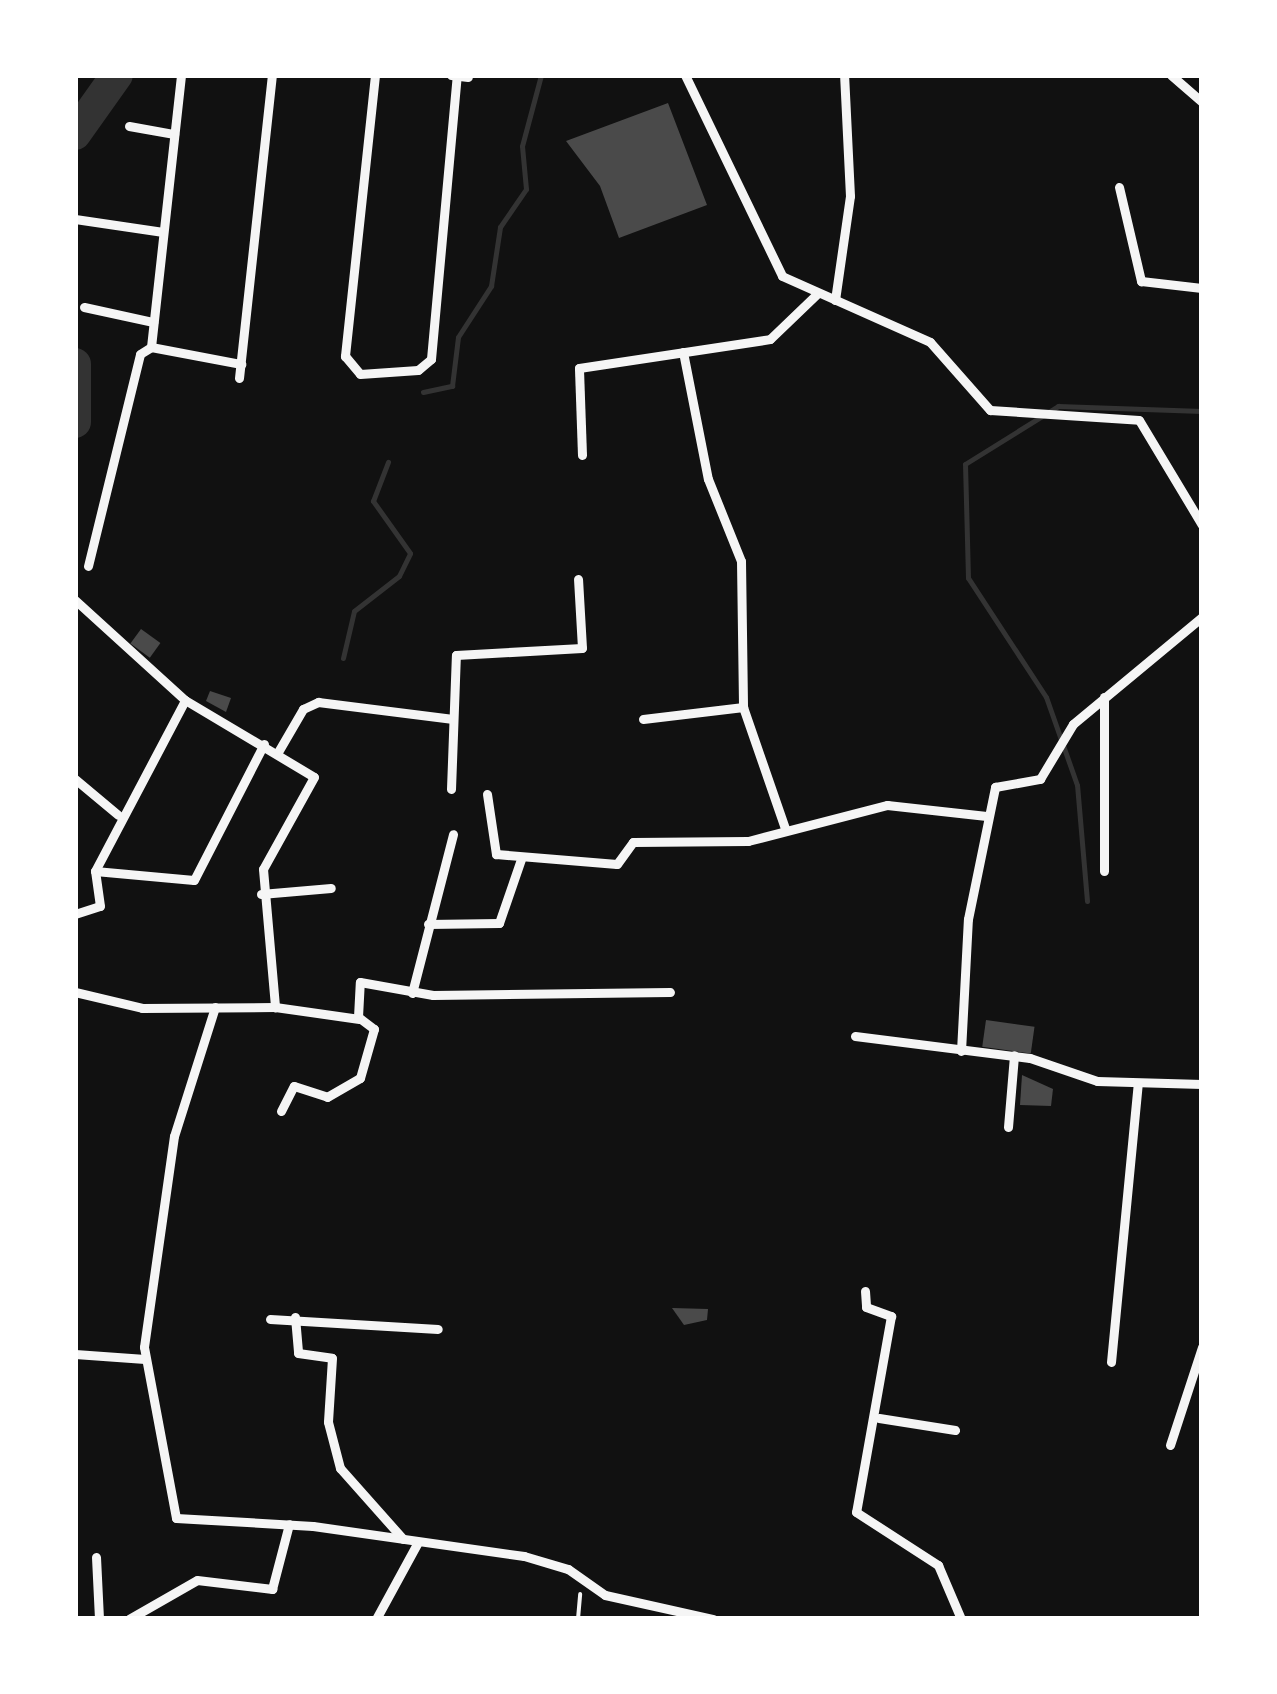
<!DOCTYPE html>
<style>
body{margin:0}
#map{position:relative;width:1277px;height:1694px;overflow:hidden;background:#111;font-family:"DejaVu Sans",sans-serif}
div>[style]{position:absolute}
.stream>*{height:5px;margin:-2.5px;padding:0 2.5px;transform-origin:2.5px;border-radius:2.5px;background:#333}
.river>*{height:32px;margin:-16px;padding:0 16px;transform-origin:16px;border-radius:16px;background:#333}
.building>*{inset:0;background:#4a4a4a;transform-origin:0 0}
.path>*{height:4px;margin:-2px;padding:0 2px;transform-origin:2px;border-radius:2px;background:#f5f5f5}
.minor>*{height:9px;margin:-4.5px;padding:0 4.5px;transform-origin:4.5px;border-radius:4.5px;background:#f5f5f5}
span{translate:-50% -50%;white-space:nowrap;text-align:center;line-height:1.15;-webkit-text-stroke:8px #fff;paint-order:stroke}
.frame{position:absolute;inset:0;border:78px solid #fff;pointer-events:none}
</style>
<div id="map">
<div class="stream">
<div style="left:423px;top:392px;width:30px;rotate:-12deg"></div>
<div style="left:452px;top:386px;width:49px;rotate:-83deg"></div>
<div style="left:458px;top:337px;width:61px;rotate:-57.1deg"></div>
<div style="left:491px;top:286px;width:60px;rotate:-81.3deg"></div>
<div style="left:500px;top:227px;width:46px;rotate:-55.6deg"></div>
<div style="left:526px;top:189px;width:43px;rotate:-95.3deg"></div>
<div style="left:522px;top:146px;width:73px;rotate:-75deg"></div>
<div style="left:343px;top:658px;width:48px;rotate:-76.8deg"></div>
<div style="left:354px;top:611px;width:57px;rotate:-37.9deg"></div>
<div style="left:399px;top:576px;width:25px;rotate:-64deg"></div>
<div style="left:410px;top:553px;width:64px;rotate:-125.4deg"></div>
<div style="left:373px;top:501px;width:42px;rotate:-69deg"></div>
<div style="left:1087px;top:901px;width:116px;rotate:-94.9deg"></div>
<div style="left:1077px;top:785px;width:93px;rotate:-109.4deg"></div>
<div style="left:1046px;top:697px;width:142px;rotate:-123.2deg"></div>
<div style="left:968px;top:578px;width:114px;rotate:-91.5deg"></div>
<div style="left:965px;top:464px;width:110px;rotate:-31.9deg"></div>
<div style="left:1058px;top:406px;width:144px;rotate:2deg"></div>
</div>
<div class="river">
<div style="left:75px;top:134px;width:72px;rotate:-54.6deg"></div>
<div style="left:75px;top:364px;width:58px;rotate:90deg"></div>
</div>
<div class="building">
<div style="clip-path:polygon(668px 103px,707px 205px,619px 238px,600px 186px,566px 141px)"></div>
<div style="left:141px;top:629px;width:24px;height:18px;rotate:36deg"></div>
<div style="clip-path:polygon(210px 691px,231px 698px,226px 712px,206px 701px)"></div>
<div style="left:986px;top:1020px;width:49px;height:27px;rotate:8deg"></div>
<div style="clip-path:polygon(1022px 1075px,1053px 1089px,1051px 1106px,1020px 1105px)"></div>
<div style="clip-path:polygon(672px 1308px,708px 1309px,707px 1320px,684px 1325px)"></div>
</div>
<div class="path">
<div style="left:578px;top:1619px;width:25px;rotate:-85deg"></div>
</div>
<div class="minor">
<div style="left:375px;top:75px;width:283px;rotate:96.1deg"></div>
<div style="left:345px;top:356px;width:23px;rotate:50deg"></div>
<div style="left:360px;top:374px;width:58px;rotate:-3.9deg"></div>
<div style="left:418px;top:370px;width:17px;rotate:-40deg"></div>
<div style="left:431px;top:359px;width:284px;rotate:-84.8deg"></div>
<div style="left:451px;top:75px;width:17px;rotate:7deg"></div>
<div style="left:685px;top:75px;width:223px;rotate:64.2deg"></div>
<div style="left:782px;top:276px;width:162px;rotate:24deg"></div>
<div style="left:930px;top:342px;width:91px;rotate:48.6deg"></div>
<div style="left:990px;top:410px;width:149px;rotate:3.8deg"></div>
<div style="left:1139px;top:420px;width:122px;rotate:59deg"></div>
<div style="left:1171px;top:75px;width:41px;rotate:41.1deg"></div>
<div style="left:129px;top:126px;width:46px;rotate:10.1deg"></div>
<div style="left:1119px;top:187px;width:97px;rotate:76.8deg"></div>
<div style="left:1141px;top:281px;width:61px;rotate:6.5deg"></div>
<div style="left:75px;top:219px;width:89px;rotate:8.4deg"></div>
<div style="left:835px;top:300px;width:105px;rotate:-81.8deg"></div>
<div style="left:850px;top:196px;width:121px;rotate:-92.8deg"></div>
<div style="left:84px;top:307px;width:71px;rotate:12.3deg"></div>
<div style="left:151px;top:347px;width:92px;rotate:10.7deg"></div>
<div style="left:683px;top:352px;width:129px;rotate:78.9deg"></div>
<div style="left:708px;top:479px;width:88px;rotate:68.1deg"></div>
<div style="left:741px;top:561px;width:146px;rotate:89.2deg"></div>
<div style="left:743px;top:707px;width:128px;rotate:70.9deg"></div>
<div style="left:239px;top:378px;width:305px;rotate:-83.8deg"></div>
<div style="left:582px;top:455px;width:87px;rotate:-92deg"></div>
<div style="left:579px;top:368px;width:193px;rotate:-8.6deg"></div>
<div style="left:770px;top:339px;width:66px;rotate:-43.8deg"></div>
<div style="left:88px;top:566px;width:218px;rotate:-76.2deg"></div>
<div style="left:140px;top:354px;width:13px;rotate:-32deg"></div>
<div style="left:151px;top:347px;width:274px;rotate:-83.7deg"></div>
<div style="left:75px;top:600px;width:149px;rotate:42.3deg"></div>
<div style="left:1104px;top:697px;width:174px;rotate:90deg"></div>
<div style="left:643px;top:719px;width:101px;rotate:-6.8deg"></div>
<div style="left:278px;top:752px;width:50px;rotate:-59.8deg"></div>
<div style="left:303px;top:709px;width:17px;rotate:-25deg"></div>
<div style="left:318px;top:702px;width:136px;rotate:7.2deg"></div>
<div style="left:75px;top:779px;width:56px;rotate:39.9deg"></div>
<div style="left:451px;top:789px;width:134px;rotate:-87.9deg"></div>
<div style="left:456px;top:655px;width:126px;rotate:-3.2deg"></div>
<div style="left:582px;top:648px;width:69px;rotate:-93.3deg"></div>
<div style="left:487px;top:794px;width:61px;rotate:81.5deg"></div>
<div style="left:496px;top:854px;width:121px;rotate:4.7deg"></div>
<div style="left:617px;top:864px;width:27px;rotate:-54deg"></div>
<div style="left:633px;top:842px;width:115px;rotate:-0.5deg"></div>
<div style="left:748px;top:841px;width:144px;rotate:-14.5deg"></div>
<div style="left:887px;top:805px;width:100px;rotate:6.3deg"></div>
<div style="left:95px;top:871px;width:99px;rotate:5.2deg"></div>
<div style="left:194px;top:880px;width:153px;rotate:-62.8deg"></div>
<div style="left:261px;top:894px;width:70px;rotate:-4.9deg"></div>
<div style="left:75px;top:914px;width:26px;rotate:-18deg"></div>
<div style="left:100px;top:906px;width:35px;rotate:-98deg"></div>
<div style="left:95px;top:871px;width:193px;rotate:-62.2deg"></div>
<div style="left:185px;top:700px;width:150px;rotate:30.8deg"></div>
<div style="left:314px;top:777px;width:105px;rotate:119deg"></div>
<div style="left:263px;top:869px;width:139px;rotate:85deg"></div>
<div style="left:275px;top:1007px;width:85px;rotate:8.1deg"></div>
<div style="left:428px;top:924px;width:71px;rotate:-0.8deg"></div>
<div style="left:499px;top:923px;width:68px;rotate:-71deg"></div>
<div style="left:75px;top:992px;width:69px;rotate:13.4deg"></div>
<div style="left:142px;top:1008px;width:133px;rotate:-0.4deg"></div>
<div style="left:412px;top:993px;width:164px;rotate:-75.5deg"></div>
<div style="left:215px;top:1007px;width:135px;rotate:107.6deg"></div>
<div style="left:174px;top:1136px;width:213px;rotate:98.1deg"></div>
<div style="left:144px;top:1347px;width:174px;rotate:79.4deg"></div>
<div style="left:176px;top:1518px;width:137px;rotate:3.3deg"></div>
<div style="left:313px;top:1526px;width:213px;rotate:8.1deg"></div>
<div style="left:524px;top:1556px;width:46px;rotate:16.5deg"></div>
<div style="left:568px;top:1569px;width:45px;rotate:35.1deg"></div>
<div style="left:605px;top:1595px;width:111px;rotate:12.5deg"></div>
<div style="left:855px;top:1036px;width:176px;rotate:7.2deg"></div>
<div style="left:1030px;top:1058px;width:71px;rotate:18.9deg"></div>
<div style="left:1097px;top:1081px;width:105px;rotate:1.6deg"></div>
<div style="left:961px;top:1051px;width:132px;rotate:-87deg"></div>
<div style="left:968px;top:919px;width:135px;rotate:-78.4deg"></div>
<div style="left:995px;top:787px;width:46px;rotate:-10.1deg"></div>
<div style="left:1040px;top:779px;width:64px;rotate:-59deg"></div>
<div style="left:1073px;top:724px;width:168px;rotate:-39.7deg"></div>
<div style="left:281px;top:1111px;width:28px;rotate:-63deg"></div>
<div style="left:294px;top:1086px;width:35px;rotate:18deg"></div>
<div style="left:327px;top:1097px;width:38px;rotate:-30deg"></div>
<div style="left:360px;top:1078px;width:51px;rotate:-74.1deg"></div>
<div style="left:374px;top:1029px;width:20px;rotate:-143deg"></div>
<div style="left:358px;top:1017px;width:35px;rotate:-87deg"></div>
<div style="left:360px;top:982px;width:74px;rotate:10.1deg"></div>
<div style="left:433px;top:995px;width:237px;rotate:-0.7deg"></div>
<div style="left:1008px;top:1127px;width:72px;rotate:-85.2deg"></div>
<div style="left:865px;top:1291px;width:16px;rotate:86deg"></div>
<div style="left:866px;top:1307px;width:27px;rotate:20deg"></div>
<div style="left:891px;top:1316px;width:199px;rotate:100.1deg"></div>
<div style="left:856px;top:1512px;width:98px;rotate:32.9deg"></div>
<div style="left:938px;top:1565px;width:59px;rotate:66.9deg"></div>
<div style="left:295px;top:1317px;width:36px;rotate:85deg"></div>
<div style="left:298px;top:1353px;width:34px;rotate:8deg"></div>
<div style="left:332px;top:1358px;width:64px;rotate:93.6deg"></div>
<div style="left:328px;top:1422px;width:48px;rotate:75.4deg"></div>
<div style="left:340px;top:1468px;width:95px;rotate:48.4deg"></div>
<div style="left:270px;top:1319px;width:168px;rotate:3.4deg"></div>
<div style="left:75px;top:1354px;width:70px;rotate:4.1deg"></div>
<div style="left:1111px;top:1362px;width:280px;rotate:-84.5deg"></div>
<div style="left:879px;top:1418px;width:77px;rotate:9deg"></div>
<div style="left:1170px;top:1445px;width:103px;rotate:-71.9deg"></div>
<div style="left:96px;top:1557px;width:62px;rotate:87.2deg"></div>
<div style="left:129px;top:1619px;width:78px;rotate:-29.8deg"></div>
<div style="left:197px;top:1580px;width:76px;rotate:6.8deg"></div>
<div style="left:272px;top:1589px;width:67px;rotate:-75.3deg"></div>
<div style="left:376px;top:1619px;width:88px;rotate:-61.4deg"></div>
</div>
<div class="frame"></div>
</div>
